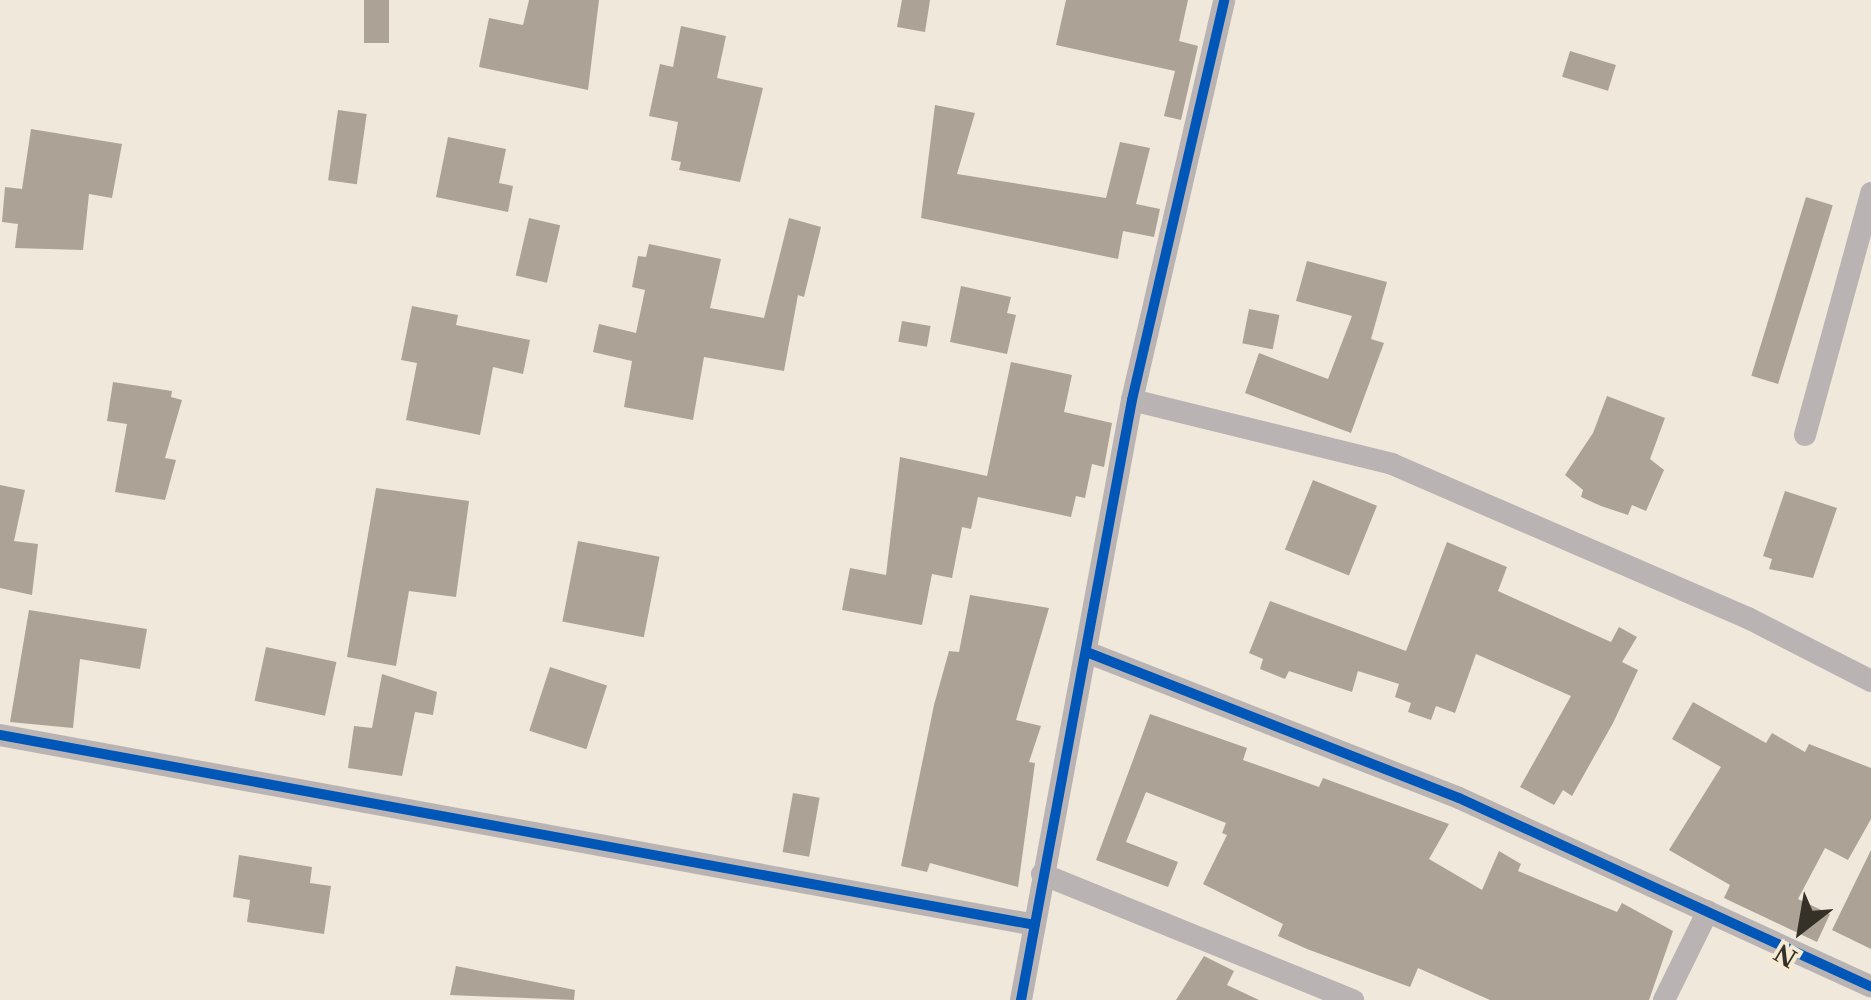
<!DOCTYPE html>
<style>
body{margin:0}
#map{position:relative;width:1871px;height:1000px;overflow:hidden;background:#efe8db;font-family:"Times New Roman",serif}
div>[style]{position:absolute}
.building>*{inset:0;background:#aca396;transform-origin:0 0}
.minor>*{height:22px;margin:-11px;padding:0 11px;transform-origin:11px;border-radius:11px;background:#b9b4b3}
.cycleway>*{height:10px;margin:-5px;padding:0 5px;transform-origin:5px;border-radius:5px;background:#0057b8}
span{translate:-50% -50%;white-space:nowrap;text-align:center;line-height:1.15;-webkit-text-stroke:10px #f7ead3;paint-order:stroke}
.north{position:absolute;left:1751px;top:880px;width:100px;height:100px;-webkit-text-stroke:8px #f7ead3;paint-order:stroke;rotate:211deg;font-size:28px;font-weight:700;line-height:40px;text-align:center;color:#363128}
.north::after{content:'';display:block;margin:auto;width:35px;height:45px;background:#363128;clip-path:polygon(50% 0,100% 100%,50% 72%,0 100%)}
</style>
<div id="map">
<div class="building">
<div style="left:364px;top:0;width:25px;height:43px"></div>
<div style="clip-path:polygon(529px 0,599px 0,588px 90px,479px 67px,489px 18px,523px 25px)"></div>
<div style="clip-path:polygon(902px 0,930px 0,925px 32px,897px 27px)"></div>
<div style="clip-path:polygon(1066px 0,1188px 0,1179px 41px,1198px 46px,1181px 120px,1164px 116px,1175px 71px,1056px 45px)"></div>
<div style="clip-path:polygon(681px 26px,726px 36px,717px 78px,763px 88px,740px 182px,679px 170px,681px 162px,671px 160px,678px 122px,649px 116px,660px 64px,673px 67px)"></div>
<div style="left:1570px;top:51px;width:48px;height:27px;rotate:17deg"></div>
<div style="clip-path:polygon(935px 105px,975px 113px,957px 174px,1106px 198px,1120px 142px,1150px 148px,1136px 204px,1160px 209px,1154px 237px,1123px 231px,1118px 259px,921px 218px)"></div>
<div style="left:338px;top:110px;width:29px;height:71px;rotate:8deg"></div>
<div style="clip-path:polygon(31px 129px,122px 144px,112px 198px,89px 194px,83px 250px,15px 248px,18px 224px,2px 222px,5px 187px,22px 189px)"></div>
<div style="clip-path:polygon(448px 137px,506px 149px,499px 183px,513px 186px,508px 212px,436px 197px)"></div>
<div style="left:1806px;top:197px;width:28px;height:187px;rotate:17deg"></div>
<div style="left:529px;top:218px;width:32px;height:59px;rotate:13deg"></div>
<div style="clip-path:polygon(789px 218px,821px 227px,804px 297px,798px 295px,784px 371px,704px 357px,693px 420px,624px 407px,632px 361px,593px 352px,599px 324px,636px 333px,645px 290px,632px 287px,638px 256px,646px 257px,649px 244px,721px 259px,710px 308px,764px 318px)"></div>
<div style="clip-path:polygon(1307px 261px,1387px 282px,1371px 339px,1384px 343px,1351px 433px,1245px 393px,1259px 353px,1328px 379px,1352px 316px,1296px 301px)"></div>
<div style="clip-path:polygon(961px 286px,1011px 297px,1007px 313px,1016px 315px,1007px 354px,950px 342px)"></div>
<div style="clip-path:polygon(412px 306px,458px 315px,456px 325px,530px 340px,523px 374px,493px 367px,480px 435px,406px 420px,417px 363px,401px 360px)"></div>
<div style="left:1249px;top:309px;width:31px;height:35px;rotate:11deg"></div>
<div style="left:902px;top:321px;width:29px;height:21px;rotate:10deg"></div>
<div style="clip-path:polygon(1011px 362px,1072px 375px,1064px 412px,1112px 423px,1104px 467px,1092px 464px,1085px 498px,1076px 496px,1071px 517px,978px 497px,971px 529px,962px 527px,952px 578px,932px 574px,922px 625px,842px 610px,850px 568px,886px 575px,900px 457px,987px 476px)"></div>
<div style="clip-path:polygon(113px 382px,172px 391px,171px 397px,182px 400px,165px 458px,176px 460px,165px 500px,115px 492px,127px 424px,107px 421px)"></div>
<div style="clip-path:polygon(1607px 396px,1665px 418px,1650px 459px,1664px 470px,1646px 511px,1632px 505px,1628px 515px,1601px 506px,1581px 497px,1583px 490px,1565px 475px,1593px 433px)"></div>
<div style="left:1313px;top:480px;width:69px;height:75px;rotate:22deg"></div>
<div style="clip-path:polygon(0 485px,25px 490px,14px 541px,38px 544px,32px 595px,0 588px)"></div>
<div style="clip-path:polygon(376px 488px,469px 501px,456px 597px,409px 591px,396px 666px,347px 657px)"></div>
<div style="clip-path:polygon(1785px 491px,1837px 508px,1813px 578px,1769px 569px,1772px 559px,1763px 556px)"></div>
<div style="left:578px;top:541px;width:83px;height:82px;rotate:11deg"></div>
<div style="clip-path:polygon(1447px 542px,1507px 567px,1498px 591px,1611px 642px,1619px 627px,1637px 637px,1622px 662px,1638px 670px,1613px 723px,1572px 796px,1563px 790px,1554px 805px,1520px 787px,1571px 696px,1476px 654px,1455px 713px,1436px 706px,1431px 720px,1408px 712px,1411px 703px,1395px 697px,1399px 684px,1358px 671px,1352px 692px,1289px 671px,1285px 679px,1260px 669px,1263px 659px,1249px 653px,1270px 601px,1406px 651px)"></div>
<div style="clip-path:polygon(970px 595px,1049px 608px,1016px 720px,1041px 726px,1029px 762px,1035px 763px,1018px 887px,930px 863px,927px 872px,901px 866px,934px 705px,949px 651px,959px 652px)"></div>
<div style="clip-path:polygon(29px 610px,147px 629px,140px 669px,80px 659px,73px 728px,10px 722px)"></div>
<div style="left:266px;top:647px;width:72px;height:55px;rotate:12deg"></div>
<div style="left:550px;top:667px;width:60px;height:67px;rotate:18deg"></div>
<div style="clip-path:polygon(382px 674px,437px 692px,433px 715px,415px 712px,402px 776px,348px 768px,354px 726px,372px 728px)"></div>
<div style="clip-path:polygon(1693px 702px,1766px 743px,1772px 733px,1805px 752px,1809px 744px,1871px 768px,1871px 819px,1848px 860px,1825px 848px,1798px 899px,1830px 914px,1817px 942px,1724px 898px,1730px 885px,1669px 850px,1721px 767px,1672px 739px)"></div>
<div style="clip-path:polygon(1150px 714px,1247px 748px,1243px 760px,1319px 787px,1323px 778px,1449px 824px,1429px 859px,1482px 890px,1499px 851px,1521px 864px,1518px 871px,1617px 912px,1622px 903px,1673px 931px,1649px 1000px,1490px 1000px,1418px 968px,1410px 987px,1307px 949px,1278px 936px,1283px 924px,1203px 884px,1227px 835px,1222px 833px,1226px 823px,1146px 792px,1126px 842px,1178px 862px,1168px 887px,1096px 860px)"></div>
<div style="left:793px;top:793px;width:27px;height:60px;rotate:10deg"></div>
<div style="clip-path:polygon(1871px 850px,1871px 949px,1832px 930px)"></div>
<div style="clip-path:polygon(239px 855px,312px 867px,310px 883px,331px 886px,324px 934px,247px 922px,250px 900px,233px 897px)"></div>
<div style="clip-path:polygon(1204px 956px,1234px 971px,1227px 985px,1259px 1000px,1176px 1000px)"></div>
<div style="clip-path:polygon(456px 966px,575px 990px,574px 1000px,450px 995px)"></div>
</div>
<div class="minor">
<div style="left:1132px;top:400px;width:268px;rotate:13.8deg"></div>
<div style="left:1392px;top:464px;width:388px;rotate:23.4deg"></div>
<div style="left:1748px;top:618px;width:138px;rotate:27.1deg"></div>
<div style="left:1805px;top:435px;width:251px;rotate:-74.7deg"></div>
<div style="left:1089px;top:653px;width:397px;rotate:21.4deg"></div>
<div style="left:1459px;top:798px;width:453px;rotate:24.6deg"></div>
<div style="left:0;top:735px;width:1052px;rotate:10.4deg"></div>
<div style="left:1042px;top:874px;width:336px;rotate:22.1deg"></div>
<div style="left:1021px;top:1000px;width:610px;rotate:-79.52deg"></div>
<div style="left:1132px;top:400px;width:410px;rotate:-77deg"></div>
<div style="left:1664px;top:1000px;width:99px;rotate:-63.7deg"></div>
</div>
<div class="cycleway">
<div style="left:1089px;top:653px;width:397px;rotate:21.4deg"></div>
<div style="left:1459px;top:798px;width:453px;rotate:24.6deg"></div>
<div style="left:0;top:735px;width:1052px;rotate:10.4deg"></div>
<div style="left:1021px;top:1000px;width:610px;rotate:-79.52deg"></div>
<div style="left:1132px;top:400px;width:410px;rotate:-77deg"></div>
</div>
<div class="north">N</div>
</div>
